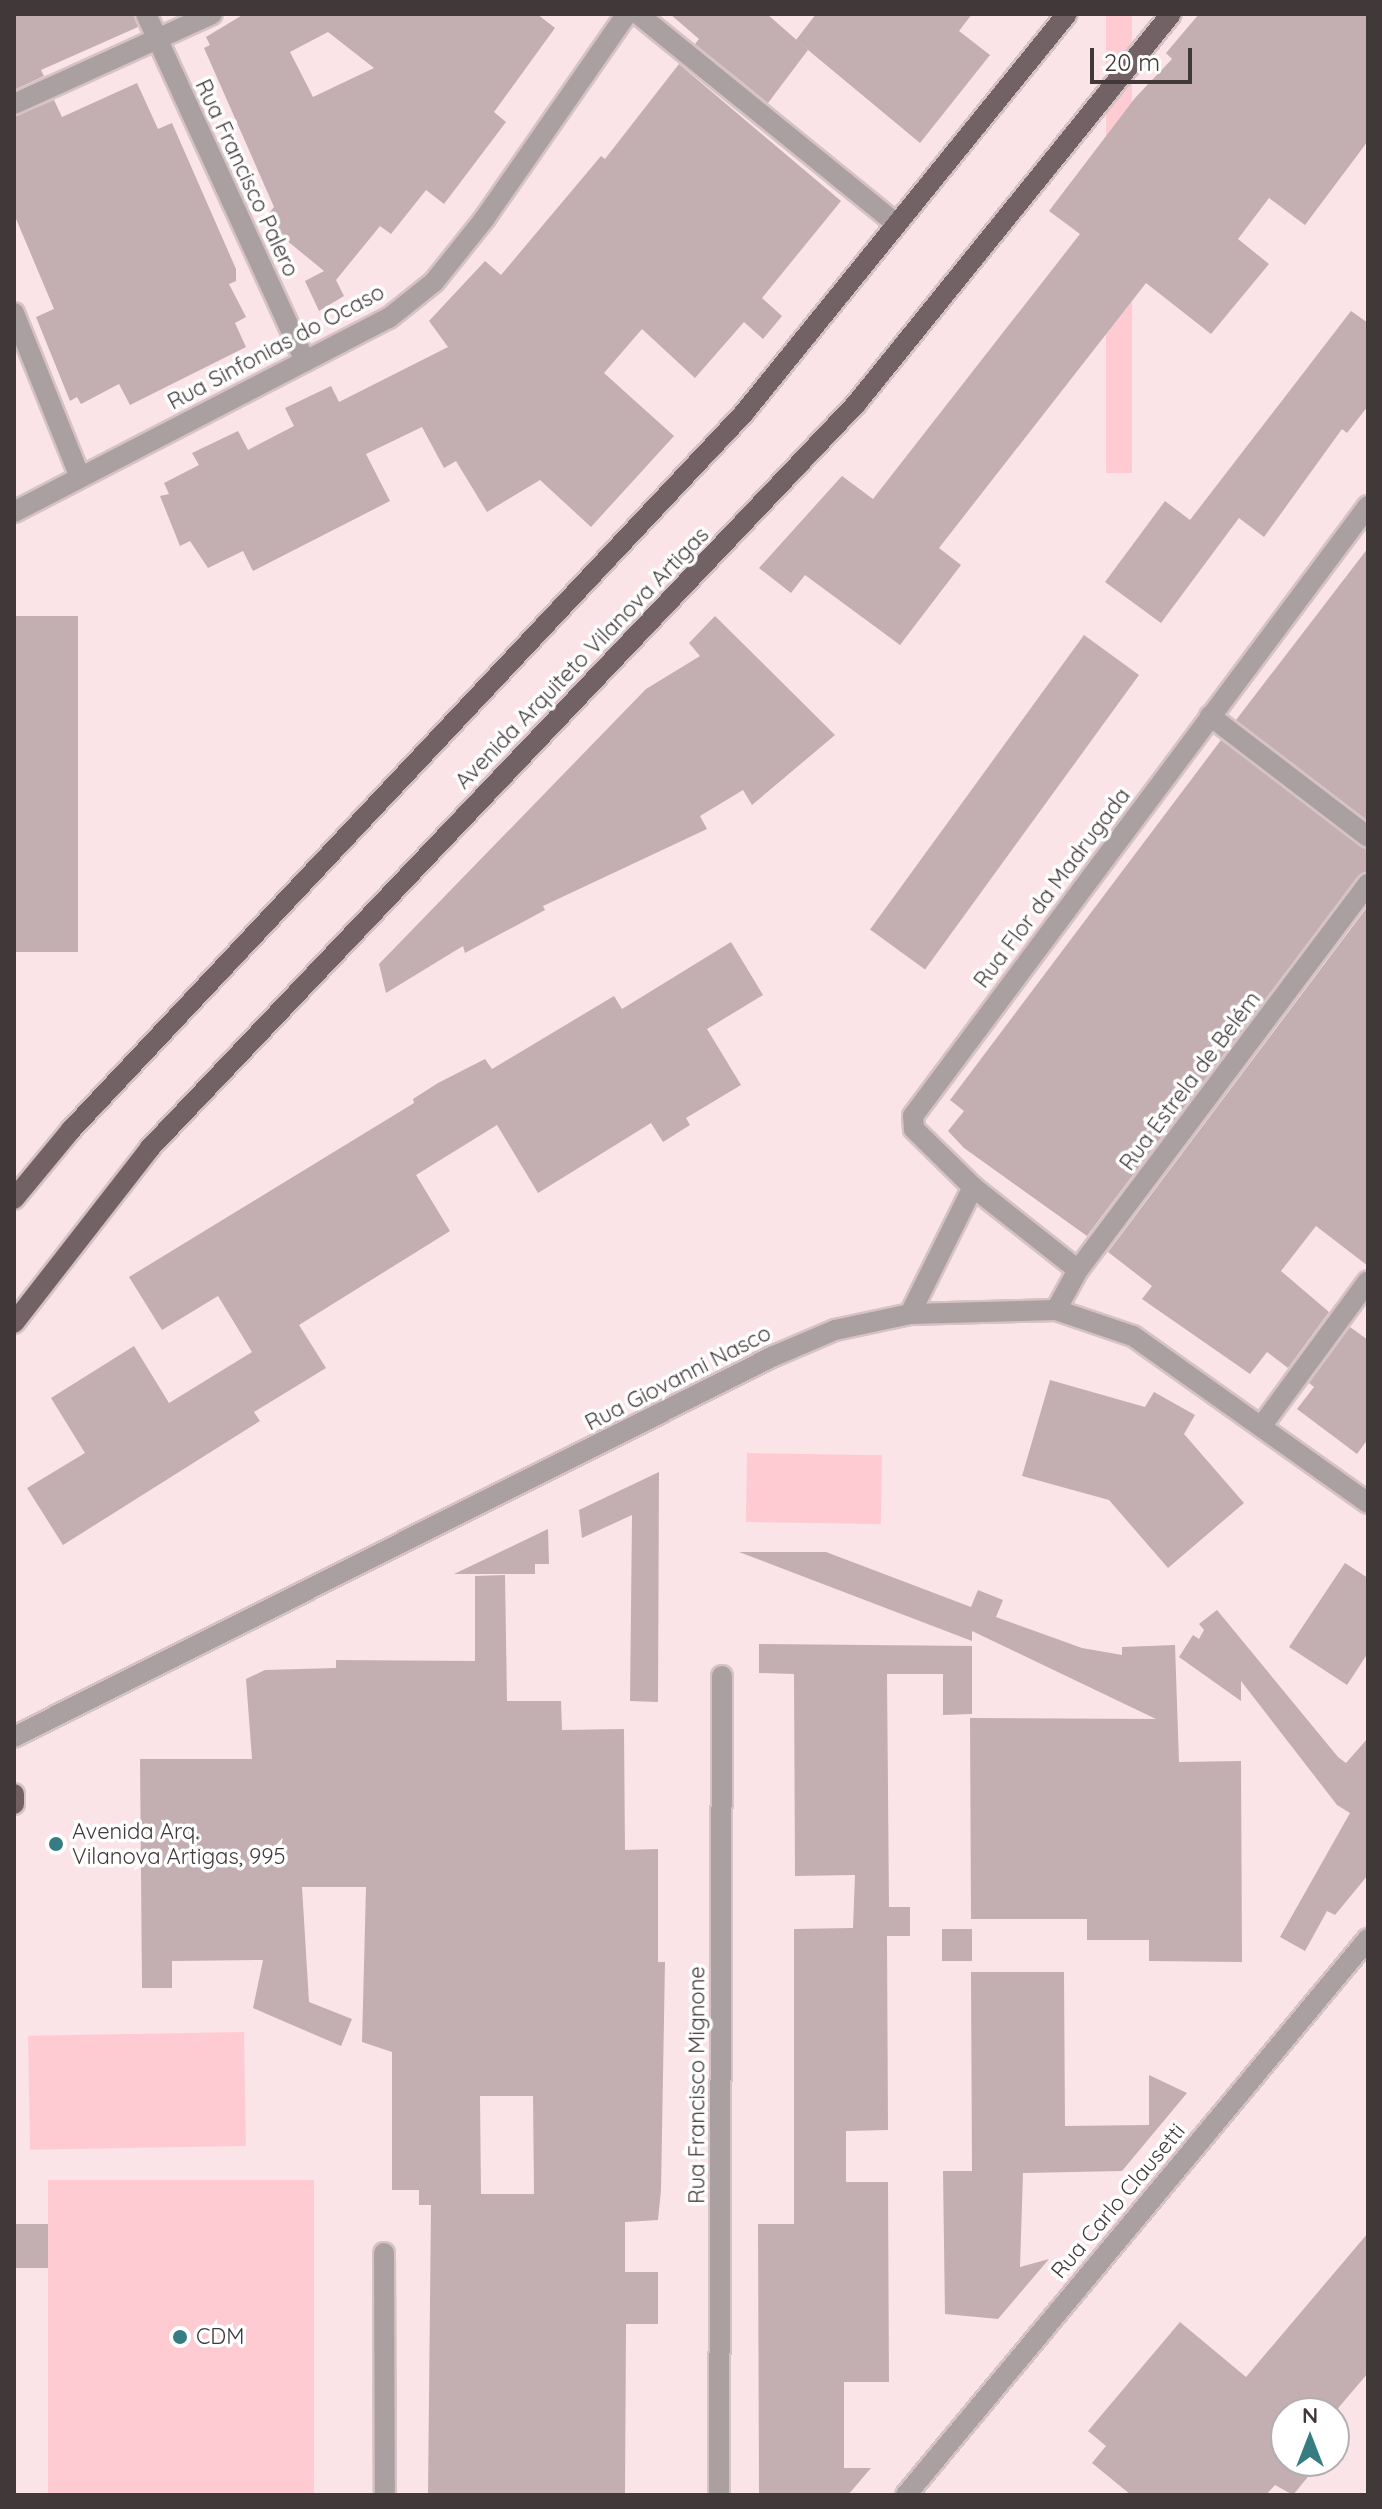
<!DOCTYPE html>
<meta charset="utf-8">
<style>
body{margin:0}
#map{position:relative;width:1382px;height:2509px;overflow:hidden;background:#fbe4e7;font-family:Quicksand,sans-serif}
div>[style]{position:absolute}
.green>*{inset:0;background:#ffcbd3;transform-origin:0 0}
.building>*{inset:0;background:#c3aeb1;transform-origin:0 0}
.roads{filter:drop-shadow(2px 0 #d6c2c4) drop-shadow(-2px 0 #d6c2c4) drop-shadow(0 2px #d6c2c4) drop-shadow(0 -2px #d6c2c4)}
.minor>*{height:20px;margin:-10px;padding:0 10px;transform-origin:10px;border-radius:10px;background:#aaa0a1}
.major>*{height:20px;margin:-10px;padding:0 10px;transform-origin:10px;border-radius:10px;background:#736265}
.dots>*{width:22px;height:22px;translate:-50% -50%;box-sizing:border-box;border:4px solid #fff;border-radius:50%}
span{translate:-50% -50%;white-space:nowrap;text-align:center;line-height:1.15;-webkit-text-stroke:7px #fff;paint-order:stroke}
.street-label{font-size:22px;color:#41383a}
.poi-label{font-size:22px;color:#41383a}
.left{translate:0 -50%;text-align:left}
.frame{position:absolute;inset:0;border:16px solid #41383a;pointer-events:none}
.north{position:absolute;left:1270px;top:2397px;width:80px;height:80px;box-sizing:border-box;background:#fff;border:2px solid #b3afb0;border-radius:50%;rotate:0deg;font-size:22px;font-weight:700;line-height:32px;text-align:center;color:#41383a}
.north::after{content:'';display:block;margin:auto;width:28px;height:36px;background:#357d82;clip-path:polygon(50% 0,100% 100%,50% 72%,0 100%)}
.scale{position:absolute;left:1090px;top:48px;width:102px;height:36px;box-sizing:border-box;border:4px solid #41383a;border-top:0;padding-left:10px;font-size:24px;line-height:28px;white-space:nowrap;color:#41383a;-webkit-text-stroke:6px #fff;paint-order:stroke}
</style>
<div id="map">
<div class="green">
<div style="left:1106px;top:14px;width:26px;height:459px"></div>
<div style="left:747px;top:1453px;width:135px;height:69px;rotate:1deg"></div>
<div style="left:244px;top:2032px;width:114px;height:216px;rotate:89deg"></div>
<div style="left:48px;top:2180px;width:266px;height:315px"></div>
</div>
<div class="building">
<div style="clip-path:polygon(14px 14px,133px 14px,138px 27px,41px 70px,44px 76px,14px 90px)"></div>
<div style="clip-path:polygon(evenodd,244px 14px,537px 14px,555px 28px,494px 112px,506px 122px,444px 204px,426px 190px,391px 234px,380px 226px,336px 280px,344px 296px,319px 311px,305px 281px,324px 271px,263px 221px,274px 207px,204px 48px,210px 45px,206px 37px,244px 14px,328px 32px,374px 68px,313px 97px,290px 52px,328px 32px)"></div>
<div style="clip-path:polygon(670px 14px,767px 14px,808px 50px,768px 103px,695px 44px,699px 39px)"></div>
<div style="clip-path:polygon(816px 14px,972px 14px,959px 31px,990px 55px,920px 143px,796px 40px)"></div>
<div style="clip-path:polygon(1199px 14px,1368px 14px,1368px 141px,1305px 225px,1269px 198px,1238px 239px,1269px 264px,1211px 334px,1146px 283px,939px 548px,961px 565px,900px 645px,805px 575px,791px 593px,759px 568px,842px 476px,873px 499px,1080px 234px,1049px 211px,1135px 98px,1172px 59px,1166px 53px)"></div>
<div style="clip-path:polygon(679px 64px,841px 201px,762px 298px,782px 316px,763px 339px,744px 322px,695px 378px,642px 329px,604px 373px,674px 436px,591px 527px,540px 480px,487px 512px,456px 461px,444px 468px,422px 427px,366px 454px,390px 501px,253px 571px,243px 551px,208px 568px,190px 541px,180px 546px,160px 496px,169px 494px,164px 483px,199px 465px,192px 453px,238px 431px,248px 450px,294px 426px,285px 408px,331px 386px,339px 402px,448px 347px,429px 321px,485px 261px,501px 275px,601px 156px,605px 159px)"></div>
<div style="clip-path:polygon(137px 83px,158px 129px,172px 123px,236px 269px,236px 281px,229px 284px,246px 317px,235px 323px,246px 347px,130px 405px,119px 384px,81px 404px,77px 397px,70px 401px,36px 317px,54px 309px,14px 214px,14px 117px,54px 100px,62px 117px)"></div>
<div style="clip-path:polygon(1351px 311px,1368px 323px,1368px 406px,1347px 433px,1342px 429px,1264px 537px,1239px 518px,1161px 623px,1105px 582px,1165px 501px,1190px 520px)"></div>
<div style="clip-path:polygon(1368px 548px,1368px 821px,1236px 720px)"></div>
<div style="left:14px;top:616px;width:64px;height:336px"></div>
<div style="clip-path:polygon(715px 616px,835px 735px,752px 805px,743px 790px,700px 816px,707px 829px,543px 906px,545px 910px,465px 953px,463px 946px,386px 993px,379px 964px,646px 689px,700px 656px,689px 643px)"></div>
<div style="left:1084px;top:635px;width:68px;height:364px;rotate:36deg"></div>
<div style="clip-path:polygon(1221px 740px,1368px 850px,1368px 871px,1358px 876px,1087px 1236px,964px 1148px,948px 1131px,964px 1111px,950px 1100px)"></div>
<div style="clip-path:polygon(1368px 906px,1368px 1266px,1316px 1226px,1281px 1271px,1329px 1312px,1288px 1368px,1267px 1352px,1250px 1374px,1142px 1299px,1152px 1286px,1108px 1252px)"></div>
<div style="clip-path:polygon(731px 942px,763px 995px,707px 1029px,741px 1085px,686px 1118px,690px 1125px,663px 1142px,651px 1123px,538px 1193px,497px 1125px,416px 1175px,450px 1231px,299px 1325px,326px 1368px,254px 1412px,260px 1421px,63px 1545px,27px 1488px,85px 1453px,51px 1398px,134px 1346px,169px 1403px,252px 1352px,218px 1296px,162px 1330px,129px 1277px,414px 1103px,413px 1099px,438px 1083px,485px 1059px,492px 1069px,614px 996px,622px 1009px)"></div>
<div style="clip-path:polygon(1350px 1327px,1368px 1340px,1368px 1439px,1357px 1454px,1297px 1409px,1314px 1387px,1309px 1383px)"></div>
<div style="clip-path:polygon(1050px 1380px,1145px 1407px,1154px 1392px,1195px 1415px,1184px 1434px,1244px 1503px,1168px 1568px,1109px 1500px,1022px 1476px)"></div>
<div style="clip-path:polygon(659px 1472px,658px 1702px,630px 1701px,632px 1515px,582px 1538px,579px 1510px)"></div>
<div style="clip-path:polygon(548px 1529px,549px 1564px,535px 1564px,535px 1574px,454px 1574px)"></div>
<div style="clip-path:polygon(739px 1552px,826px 1552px,971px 1607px,978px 1590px,1003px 1600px,996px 1617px,1082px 1648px,1122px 1655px,1122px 1647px,1175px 1645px,1179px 1762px,1241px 1761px,1242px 1962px,1149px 1961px,1149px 1940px,1087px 1940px,1087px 1919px,971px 1919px,970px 1718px,1156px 1719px,972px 1631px,972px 1641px)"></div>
<div style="clip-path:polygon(1345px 1563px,1368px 1578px,1368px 1653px,1347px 1685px,1289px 1647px)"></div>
<div style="clip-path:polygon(evenodd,505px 1575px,507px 1701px,561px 1701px,562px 1730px,624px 1729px,625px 1850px,658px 1849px,658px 1962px,665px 1962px,661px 2190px,658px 2220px,625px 2222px,625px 2272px,658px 2272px,658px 2324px,626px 2324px,625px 2495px,428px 2495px,431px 2205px,419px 2205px,419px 2190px,392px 2190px,392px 2052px,362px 2042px,366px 1887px,302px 1887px,309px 2002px,352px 2019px,341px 2046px,253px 2008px,263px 1960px,172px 1961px,172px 1988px,142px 1988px,140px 1759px,252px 1759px,246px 1679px,265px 1670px,336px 1668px,336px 1660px,475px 1661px,475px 1576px,505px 1575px,480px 2096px,533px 2096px,534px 2194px,481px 2194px,480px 2096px)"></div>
<div style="clip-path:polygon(1217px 1610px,1338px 1757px,1346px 1763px,1368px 1738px,1368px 1875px,1335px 1915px,1327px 1911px,1305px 1951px,1280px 1937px,1350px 1813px,1337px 1805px,1241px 1681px,1241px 1701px,1179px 1657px,1193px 1635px,1199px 1639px,1204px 1630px,1199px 1624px)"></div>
<div style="clip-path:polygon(759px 1644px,972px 1646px,972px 1714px,943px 1715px,943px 1674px,887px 1674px,889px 1907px,910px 1907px,910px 1936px,887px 1936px,888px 2130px,846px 2131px,846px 2182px,888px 2182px,889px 2382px,844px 2382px,844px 2468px,871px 2468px,848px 2495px,759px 2495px,758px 2224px,794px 2224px,794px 1929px,853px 1928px,855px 1875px,795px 1876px,794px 1674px,759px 1673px)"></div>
<div style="left:942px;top:1929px;width:30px;height:32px"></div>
<div style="clip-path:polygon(971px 1972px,1064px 1972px,1065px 2126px,1149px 2125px,1149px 2075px,1187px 2093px,1122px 2171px,1023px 2173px,1020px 2267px,1049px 2259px,998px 2319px,945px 2314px,943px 2171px,972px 2171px)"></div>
<div style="left:48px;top:2224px;width:44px;height:34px;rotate:90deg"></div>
<div style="clip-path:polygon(1368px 2233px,1368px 2373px,1334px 2413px,1286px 2413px,1286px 2461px,1321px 2461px,1293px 2495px,1275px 2485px,1266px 2495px,1131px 2495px,1092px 2463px,1106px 2446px,1088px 2431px,1180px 2322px,1246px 2377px)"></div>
</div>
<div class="roads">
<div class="minor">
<div style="left:146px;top:14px;width:382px;rotate:65.4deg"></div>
<div style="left:638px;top:14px;width:333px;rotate:39.1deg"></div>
<div style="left:14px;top:104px;width:217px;rotate:-24.4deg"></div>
<div style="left:14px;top:313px;width:177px;rotate:68.1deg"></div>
<div style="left:14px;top:512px;width:422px;rotate:-27.4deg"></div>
<div style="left:389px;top:318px;width:58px;rotate:-38.7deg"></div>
<div style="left:434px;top:282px;width:82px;rotate:-51.4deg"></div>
<div style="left:485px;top:218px;width:249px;rotate:-55.2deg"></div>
<div style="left:1210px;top:716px;width:199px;rotate:37.4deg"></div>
<div style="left:1078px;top:1270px;width:134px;rotate:-141.7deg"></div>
<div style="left:973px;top:1187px;width:83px;rotate:-135.5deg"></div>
<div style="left:914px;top:1129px;width:13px;rotate:-94deg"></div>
<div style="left:913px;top:1116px;width:761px;rotate:-53.28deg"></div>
<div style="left:1056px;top:1310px;width:46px;rotate:-61.2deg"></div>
<div style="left:1078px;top:1270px;width:483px;rotate:-53.1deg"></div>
<div style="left:910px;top:1314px;width:142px;rotate:-63.6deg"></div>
<div style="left:1263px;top:1424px;width:177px;rotate:-53.7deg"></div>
<div style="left:14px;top:1737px;width:850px;rotate:-26.63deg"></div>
<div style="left:774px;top:1356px;width:66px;rotate:-23.1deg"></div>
<div style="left:835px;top:1330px;width:77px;rotate:-12deg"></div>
<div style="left:910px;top:1314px;width:146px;rotate:-1.6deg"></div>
<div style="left:1056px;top:1310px;width:81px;rotate:18.7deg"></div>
<div style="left:1133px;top:1336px;width:288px;rotate:35.4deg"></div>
<div style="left:384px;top:2253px;width:242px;rotate:89.8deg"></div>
<div style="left:719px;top:2495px;width:819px;rotate:-89.79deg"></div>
<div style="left:906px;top:2495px;width:723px;rotate:-50.28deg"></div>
</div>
<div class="major">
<div style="left:14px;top:1199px;width:89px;rotate:-50.4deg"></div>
<div style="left:71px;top:1130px;width:983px;rotate:-46.81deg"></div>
<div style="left:744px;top:413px;width:513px;rotate:-51.01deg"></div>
<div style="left:14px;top:1323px;width:222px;rotate:-52.1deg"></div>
<div style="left:150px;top:1148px;width:1026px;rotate:-46.5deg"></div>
<div style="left:856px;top:404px;width:501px;rotate:-51.07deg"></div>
<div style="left:14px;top:1794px;width:10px;rotate:90deg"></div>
</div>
</div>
<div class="dots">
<div style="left:56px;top:1844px;background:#357d82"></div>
<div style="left:180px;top:2337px;background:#357d82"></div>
</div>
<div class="street-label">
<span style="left:247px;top:178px;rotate:65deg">Rua Francisco Palero</span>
<span style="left:276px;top:347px;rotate:-28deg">Rua Sinfonias do Ocaso</span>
<span style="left:582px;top:658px;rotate:-46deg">Avenida Arquiteto Vilanova Artigas</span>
<span style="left:1052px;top:888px;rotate:-53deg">Rua Flor da Madrugada</span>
<span style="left:1190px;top:1081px;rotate:-53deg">Rua Estrela de Belém</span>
<span style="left:678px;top:1378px;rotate:-27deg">Rua Giovanni Nasco</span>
<span style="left:697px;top:2085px;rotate:-90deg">Rua Francisco Mignone</span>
<span style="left:1118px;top:2201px;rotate:-50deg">Rua Carlo Clausetti</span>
</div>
<div class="poi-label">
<span class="left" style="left:72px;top:1844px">Avenida Arq.<br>Vilanova Artigas, 995</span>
<span class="left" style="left:196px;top:2337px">CDM</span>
</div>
<div class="frame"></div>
<div class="north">N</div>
<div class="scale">20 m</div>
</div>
